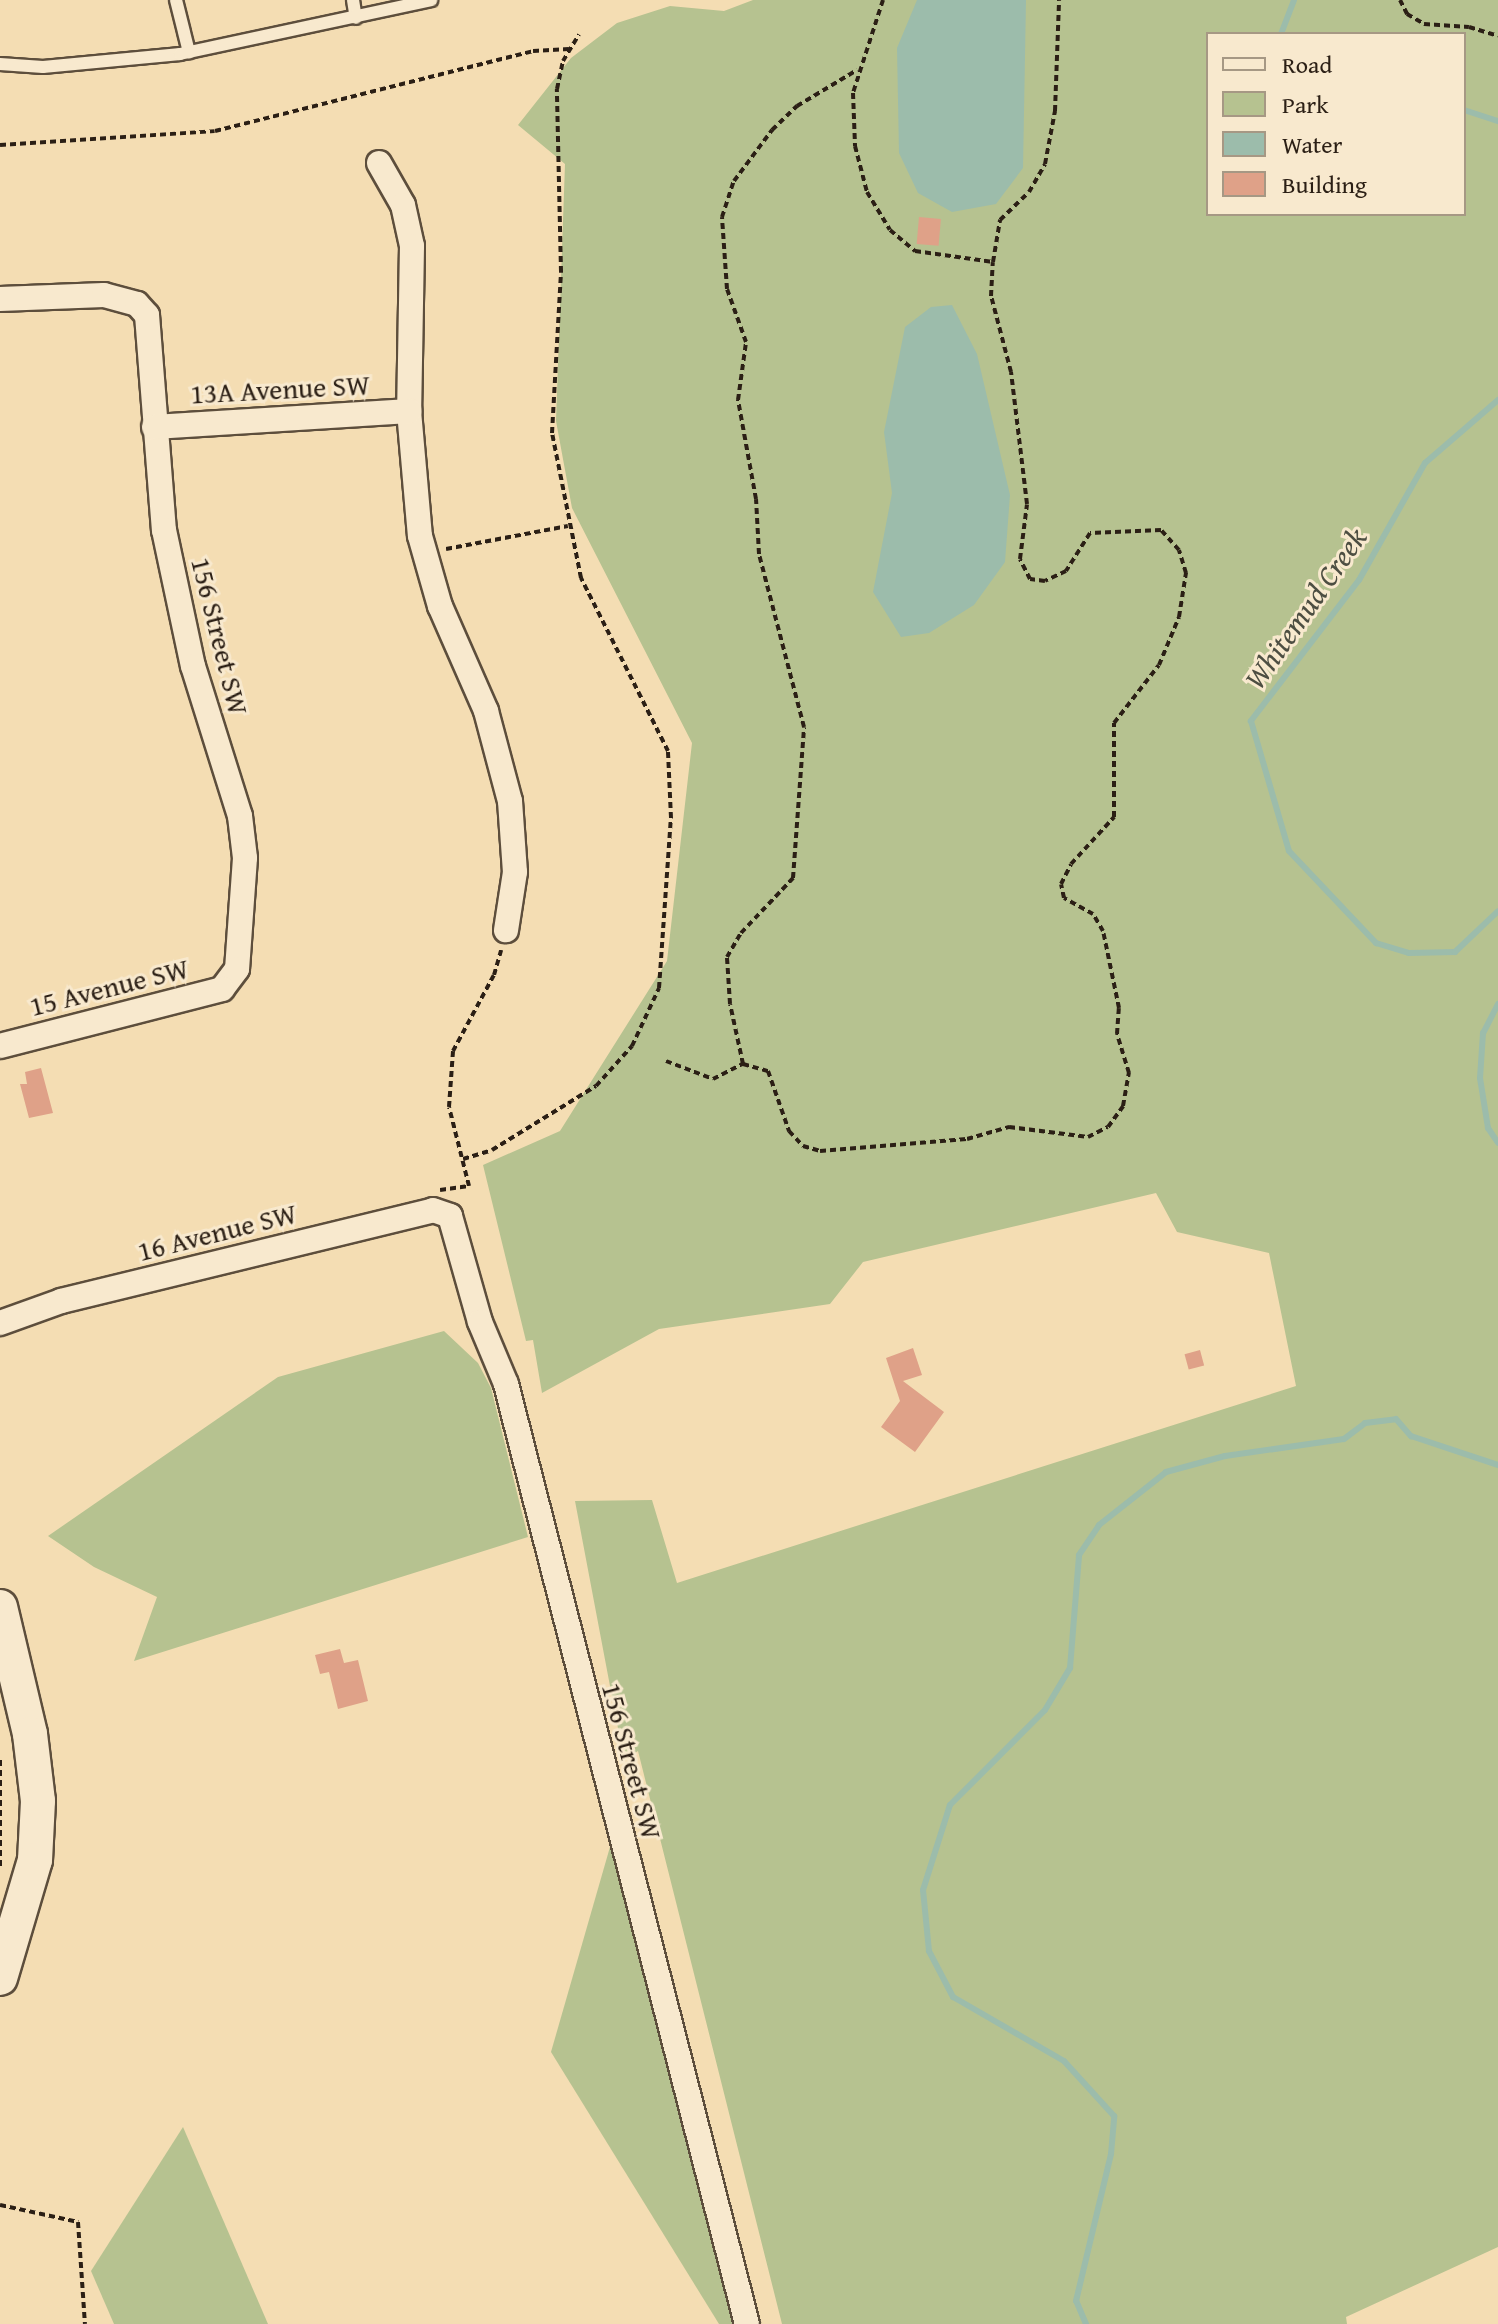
<!DOCTYPE html>
<style>
body{margin:0}
#map{position:relative;width:1498px;height:2324px;overflow:hidden;background:#f4ddb3;font-family:"Gentium Book Plus",serif}
div>[style]{position:absolute}
.green>*{inset:0;background:#b6c290}
.water>*{inset:0;background:#9cbcab}
.stream>*{height:6px;margin:-3px;padding:0 3px;transform-origin:3px;border-radius:3px;background:#9cbcab}
.building>*{inset:0;background:#dfa188;transform-origin:0 0}
.path>*{height:4px;margin-top:-2px;transform-origin:0;background:repeating-linear-gradient(90deg,#2b1f15 0 6px,transparent 0 10px)}
.roads{filter:drop-shadow(2px 0 #5d4e3c) drop-shadow(-2px 0 #5d4e3c) drop-shadow(0 2px #5d4e3c) drop-shadow(0 -2px #5d4e3c)}
.lane>*{height:12px;margin:-6px;padding:0 6px;transform-origin:6px;border-radius:6px;background:#f8e9ce}
.street>*{height:24px;margin:-12px;padding:0 12px;transform-origin:12px;border-radius:12px;background:#f8e9ce}
.secondary>*{height:34px;margin:-17px;padding:0 17px;transform-origin:17px;border-radius:17px;background:#f8e9ce}
span{translate:-50% -50%;white-space:nowrap;text-align:center;line-height:1.15;-webkit-text-stroke:6px #f8e9ce;paint-order:stroke}
.street-label{font-size:28px;color:#2b1f15}
.water-label{font-size:30px;color:#4d4e42;font-style:italic}
.legend{position:absolute;left:1206px;top:32px;width:260px;height:184px;box-sizing:border-box;background:#f8e9ce;border:2px solid #a69884;margin:0;padding:10px 14px;list-style:none;font-size:24px;color:#2b1f15}
.legend li{display:flex;align-items:center;gap:16px;height:40px}
.legend b{width:40px;border:2px solid #a69884}
</style>
<div id="map">
<div class="green">
<div style="clip-path:polygon(evenodd,753px 0,1498px 0,1498px 2247px,1346px 2317px,1347px 2324px,782px 2324px,638px 1751px,624px 1760px,575px 1501px,652px 1500px,677px 1583px,1296px 1386px,1269px 1253px,1177px 1232px,1156px 1193px,863px 1262px,830px 1304px,659px 1329px,542px 1393px,533px 1340px,526px 1341px,483px 1165px,560px 1131px,667px 961px,692px 743px,572px 508px,556px 421px,565px 164px,518px 125px,571px 58px,617px 23px,670px 6px,724px 11px,753px 0,1208px 34px,1464px 34px,1464px 214px,1208px 214px,1208px 34px)"></div>
<div style="clip-path:polygon(444px 1331px,478px 1363px,491px 1388px,528px 1537px,134px 1661px,157px 1597px,94px 1567px,48px 1536px,278px 1377px)"></div>
<div style="clip-path:polygon(612px 1840px,733px 2324px,719px 2324px,551px 2052px)"></div>
<div style="clip-path:polygon(183px 2127px,268px 2324px,114px 2324px,91px 2271px)"></div>
</div>
<div class="water">
<div style="clip-path:polygon(917px 0,1026px 0,1023px 168px,996px 204px,952px 212px,918px 193px,899px 153px,897px 48px)"></div>
<div style="clip-path:polygon(952px 305px,977px 354px,1010px 495px,1005px 562px,974px 605px,929px 633px,901px 637px,873px 592px,892px 493px,884px 432px,905px 327px,931px 307px)"></div>
</div>
<div class="stream">
<div style="left:1281px;top:34px;width:36px;rotate:-69deg"></div>
<div style="left:1464px;top:110px;width:36px;rotate:18deg"></div>
<div style="left:1498px;top:400px;width:96px;rotate:139.2deg"></div>
<div style="left:1425px;top:463px;width:134px;rotate:119.4deg"></div>
<div style="left:1359px;top:580px;width:178px;rotate:127.5deg"></div>
<div style="left:1251px;top:721px;width:135px;rotate:73.7deg"></div>
<div style="left:1289px;top:851px;width:127px;rotate:46.6deg"></div>
<div style="left:1376px;top:943px;width:34px;rotate:17deg"></div>
<div style="left:1409px;top:953px;width:46px;rotate:-1.2deg"></div>
<div style="left:1455px;top:952px;width:59px;rotate:-43.6deg"></div>
<div style="left:1498px;top:1004px;width:33px;rotate:117deg"></div>
<div style="left:1483px;top:1033px;width:45px;rotate:93.8deg"></div>
<div style="left:1480px;top:1078px;width:51px;rotate:80.9deg"></div>
<div style="left:1488px;top:1128px;width:18px;rotate:56deg"></div>
<div style="left:1086px;top:2324px;width:25px;rotate:-113deg"></div>
<div style="left:1076px;top:2301px;width:151px;rotate:-76.6deg"></div>
<div style="left:1111px;top:2154px;width:38px;rotate:-85deg"></div>
<div style="left:1114px;top:2116px;width:74px;rotate:-132.3deg"></div>
<div style="left:1064px;top:2061px;width:128px;rotate:-150deg"></div>
<div style="left:953px;top:1997px;width:52px;rotate:-117.6deg"></div>
<div style="left:929px;top:1951px;width:61px;rotate:-95.6deg"></div>
<div style="left:923px;top:1890px;width:89px;rotate:-72.4deg"></div>
<div style="left:950px;top:1805px;width:134px;rotate:-45deg"></div>
<div style="left:1045px;top:1710px;width:49px;rotate:-59.2deg"></div>
<div style="left:1070px;top:1668px;width:113px;rotate:-85.4deg"></div>
<div style="left:1079px;top:1555px;width:36px;rotate:-56deg"></div>
<div style="left:1099px;top:1525px;width:85px;rotate:-38.3deg"></div>
<div style="left:1166px;top:1472px;width:61px;rotate:-15.2deg"></div>
<div style="left:1225px;top:1456px;width:120px;rotate:-8.1deg"></div>
<div style="left:1344px;top:1439px;width:26px;rotate:-37deg"></div>
<div style="left:1365px;top:1423px;width:31px;rotate:-7deg"></div>
<div style="left:1396px;top:1419px;width:23px;rotate:49deg"></div>
<div style="left:1411px;top:1436px;width:92px;rotate:18.4deg"></div>
</div>
<div class="building">
<div style="left:919px;top:217px;width:22px;height:27px;rotate:5deg"></div>
<div style="clip-path:polygon(41px 1068px,53px 1113px,29px 1118px,20px 1084px,27px 1084px,25px 1072px)"></div>
<div style="clip-path:polygon(913px 1348px,922px 1375px,903px 1381px,944px 1412px,915px 1452px,881px 1427px,900px 1401px,886px 1358px)"></div>
<div style="left:1200px;top:1350px;width:16px;height:16px;rotate:75deg"></div>
<div style="clip-path:polygon(340px 1649px,344px 1663px,358px 1660px,368px 1701px,338px 1709px,329px 1672px,320px 1674px,315px 1655px)"></div>
</div>
<div class="path">
<div style="left:883px;top:0;width:98px;rotate:107.9deg"></div>
<div style="left:853px;top:93px;width:53px;rotate:87.8deg"></div>
<div style="left:855px;top:146px;width:48px;rotate:75.4deg"></div>
<div style="left:867px;top:192px;width:44px;rotate:58.8deg"></div>
<div style="left:890px;top:230px;width:33px;rotate:40deg"></div>
<div style="left:915px;top:251px;width:79px;rotate:8deg"></div>
<div style="left:1400px;top:0;width:16px;rotate:63deg"></div>
<div style="left:1407px;top:14px;width:20px;rotate:30deg"></div>
<div style="left:1424px;top:24px;width:45px;rotate:3.8deg"></div>
<div style="left:1469px;top:27px;width:30px;rotate:17deg"></div>
<div style="left:0;top:145px;width:215px;rotate:-3.7deg"></div>
<div style="left:215px;top:131px;width:328px;rotate:-14.1deg"></div>
<div style="left:533px;top:51px;width:36px;rotate:-3deg"></div>
<div style="left:446px;top:549px;width:124px;rotate:-10.7deg"></div>
<div style="left:666px;top:1061px;width:50px;rotate:21deg"></div>
<div style="left:713px;top:1079px;width:34px;rotate:-27deg"></div>
<div style="left:743px;top:1064px;width:26px;rotate:16deg"></div>
<div style="left:768px;top:1071px;width:64px;rotate:70.7deg"></div>
<div style="left:789px;top:1131px;width:21px;rotate:47deg"></div>
<div style="left:803px;top:1146px;width:18px;rotate:16deg"></div>
<div style="left:820px;top:1151px;width:147px;rotate:-4.7deg"></div>
<div style="left:967px;top:1139px;width:44px;rotate:-15.9deg"></div>
<div style="left:1009px;top:1127px;width:80px;rotate:7.2deg"></div>
<div style="left:1088px;top:1137px;width:22px;rotate:-27deg"></div>
<div style="left:1108px;top:1127px;width:26px;rotate:-54deg"></div>
<div style="left:1123px;top:1106px;width:34px;rotate:-80deg"></div>
<div style="left:1129px;top:1073px;width:41px;rotate:-107.1deg"></div>
<div style="left:1117px;top:1034px;width:26px;rotate:-86deg"></div>
<div style="left:1119px;top:1008px;width:79px;rotate:-101.7deg"></div>
<div style="left:1103px;top:931px;width:20px;rotate:-120deg"></div>
<div style="left:1093px;top:914px;width:33px;rotate:-151deg"></div>
<div style="left:1064px;top:898px;width:14px;rotate:-102deg"></div>
<div style="left:1061px;top:884px;width:22px;rotate:-63deg"></div>
<div style="left:1071px;top:864px;width:64px;rotate:-47.5deg"></div>
<div style="left:1114px;top:817px;width:94px;rotate:-90deg"></div>
<div style="left:1114px;top:723px;width:73px;rotate:-52.2deg"></div>
<div style="left:1159px;top:665px;width:52px;rotate:-67.4deg"></div>
<div style="left:1179px;top:617px;width:45px;rotate:-81deg"></div>
<div style="left:1186px;top:573px;width:24px;rotate:-107deg"></div>
<div style="left:1179px;top:550px;width:27px;rotate:-132deg"></div>
<div style="left:1161px;top:530px;width:71px;rotate:177.6deg"></div>
<div style="left:1090px;top:533px;width:45px;rotate:122.3deg"></div>
<div style="left:1066px;top:571px;width:23px;rotate:155deg"></div>
<div style="left:1045px;top:581px;width:15px;rotate:-172deg"></div>
<div style="left:1030px;top:579px;width:22px;rotate:-117deg"></div>
<div style="left:1020px;top:559px;width:55px;rotate:-82.7deg"></div>
<div style="left:1027px;top:504px;width:133px;rotate:-96.9deg"></div>
<div style="left:1011px;top:372px;width:79px;rotate:-104.7deg"></div>
<div style="left:991px;top:296px;width:34px;rotate:-87deg"></div>
<div style="left:993px;top:262px;width:43px;rotate:-80.5deg"></div>
<div style="left:1000px;top:220px;width:40px;rotate:-44deg"></div>
<div style="left:1029px;top:192px;width:32px;rotate:-60deg"></div>
<div style="left:1045px;top:164px;width:54px;rotate:-79.3deg"></div>
<div style="left:1055px;top:111px;width:111px;rotate:-87.9deg"></div>
<div style="left:743px;top:1064px;width:61px;rotate:-102.2deg"></div>
<div style="left:730px;top:1004px;width:47px;rotate:-93.7deg"></div>
<div style="left:727px;top:957px;width:28px;rotate:-60deg"></div>
<div style="left:741px;top:933px;width:76px;rotate:-46.6deg"></div>
<div style="left:793px;top:878px;width:151px;rotate:-85.8deg"></div>
<div style="left:804px;top:727px;width:179px;rotate:-104.6deg"></div>
<div style="left:759px;top:554px;width:55px;rotate:-93.1deg"></div>
<div style="left:756px;top:499px;width:101px;rotate:-100.3deg"></div>
<div style="left:738px;top:400px;width:59px;rotate:-82.1deg"></div>
<div style="left:746px;top:342px;width:56px;rotate:-109.7deg"></div>
<div style="left:727px;top:289px;width:72px;rotate:-94deg"></div>
<div style="left:722px;top:217px;width:38px;rotate:-72deg"></div>
<div style="left:734px;top:181px;width:64px;rotate:-53.3deg"></div>
<div style="left:772px;top:130px;width:35px;rotate:-44deg"></div>
<div style="left:797px;top:106px;width:70px;rotate:-31deg"></div>
<div style="left:463px;top:1159px;width:30px;rotate:-17deg"></div>
<div style="left:492px;top:1150px;width:122px;rotate:-31.6deg"></div>
<div style="left:596px;top:1086px;width:54px;rotate:-48deg"></div>
<div style="left:632px;top:1046px;width:64px;rotate:-65deg"></div>
<div style="left:659px;top:988px;width:170px;rotate:-86deg"></div>
<div style="left:671px;top:818px;width:67px;rotate:-92.6deg"></div>
<div style="left:668px;top:751px;width:194px;rotate:-116.7deg"></div>
<div style="left:581px;top:578px;width:148px;rotate:-101.3deg"></div>
<div style="left:552px;top:433px;width:161px;rotate:-86.8deg"></div>
<div style="left:561px;top:272px;width:183px;rotate:-91.3deg"></div>
<div style="left:557px;top:89px;width:29px;rotate:-78deg"></div>
<div style="left:563px;top:61px;width:31px;rotate:-59deg"></div>
<div style="left:440px;top:1190px;width:29px;rotate:-8deg"></div>
<div style="left:469px;top:1186px;width:81px;rotate:-104.2deg"></div>
<div style="left:449px;top:1107px;width:56px;rotate:-85.9deg"></div>
<div style="left:453px;top:1051px;width:86px;rotate:-61.7deg"></div>
<div style="left:494px;top:975px;width:26px;rotate:-74deg"></div>
<div style="left:0;top:1760px;width:106px;rotate:90deg"></div>
<div style="left:0;top:2205px;width:80px;rotate:12.3deg"></div>
<div style="left:78px;top:2222px;width:102px;rotate:86.1deg"></div>
</div>
<div class="roads">
<div class="lane">
<div style="left:176px;top:0;width:54px;rotate:76deg"></div>
<div style="left:353px;top:0;width:18px;rotate:81deg"></div>
<div style="left:0;top:64px;width:43px;rotate:4deg"></div>
<div style="left:43px;top:67px;width:138px;rotate:-5.4deg"></div>
<div style="left:180px;top:54px;width:257px;rotate:-12.1deg"></div>
</div>
<div class="street">
<div style="left:379px;top:163px;width:48px;rotate:60.3deg"></div>
<div style="left:403px;top:205px;width:42px;rotate:77.6deg"></div>
<div style="left:412px;top:246px;width:165px;rotate:91deg"></div>
<div style="left:409px;top:411px;width:125px;rotate:85deg"></div>
<div style="left:420px;top:536px;width:73px;rotate:74.1deg"></div>
<div style="left:440px;top:606px;width:115px;rotate:66.3deg"></div>
<div style="left:486px;top:711px;width:93px;rotate:75.1deg"></div>
<div style="left:510px;top:801px;width:71px;rotate:86deg"></div>
<div style="left:515px;top:872px;width:59px;rotate:98.8deg"></div>
<div style="left:0;top:299px;width:104px;rotate:-2.2deg"></div>
<div style="left:104px;top:295px;width:34px;rotate:15deg"></div>
<div style="left:137px;top:304px;width:15px;rotate:48deg"></div>
<div style="left:147px;top:315px;width:216px;rotate:85.5deg"></div>
<div style="left:164px;top:530px;width:139px;rotate:78deg"></div>
<div style="left:193px;top:666px;width:157px;rotate:72.6deg"></div>
<div style="left:240px;top:816px;width:42px;rotate:83.2deg"></div>
<div style="left:245px;top:858px;width:111px;rotate:94.1deg"></div>
<div style="left:237px;top:969px;width:25px;rotate:127deg"></div>
<div style="left:222px;top:989px;width:229px;rotate:165.6deg"></div>
<div style="left:154px;top:427px;width:256px;rotate:-3.6deg"></div>
<div style="left:0;top:1323px;width:65px;rotate:-19.8deg"></div>
<div style="left:61px;top:1301px;width:383px;rotate:-13.7deg"></div>
<div style="left:433px;top:1210px;width:18px;rotate:19deg"></div>
<div style="left:450px;top:1216px;width:110px;rotate:74.2deg"></div>
<div style="left:480px;top:1322px;width:67px;rotate:67.2deg"></div>
<div style="left:506px;top:1384px;width:970px;rotate:75.62deg"></div>
</div>
<div class="secondary">
<div style="left:0;top:1607px;width:130px;rotate:76.7deg"></div>
<div style="left:30px;top:1734px;width:67px;rotate:83.2deg"></div>
<div style="left:38px;top:1801px;width:59px;rotate:92.9deg"></div>
<div style="left:35px;top:1860px;width:123px;rotate:106.5deg"></div>
</div>
</div>
<div class="street-label">
<span style="left:280px;top:389px;rotate:-3deg">13A Avenue SW</span>
<span style="left:220px;top:636px;rotate:76deg">156 Street SW</span>
<span style="left:109px;top:987px;rotate:-14deg">15 Avenue SW</span>
<span style="left:217px;top:1232px;rotate:-14deg">16 Avenue SW</span>
<span style="left:632px;top:1761px;rotate:75deg">156 Street SW</span>
</div>
<div class="water-label">
<span style="left:1305px;top:608px;rotate:-55deg">Whitemud Creek</span>
</div>
<ul class="legend">
<li><b style="height:10px;background:#f8e9ce"></b>Road</li>
<li><b style="height:22px;background:#b6c290"></b>Park</li>
<li><b style="height:22px;background:#9cbcab"></b>Water</li>
<li><b style="height:22px;background:#dfa188"></b>Building</li>
</ul>
</div>
